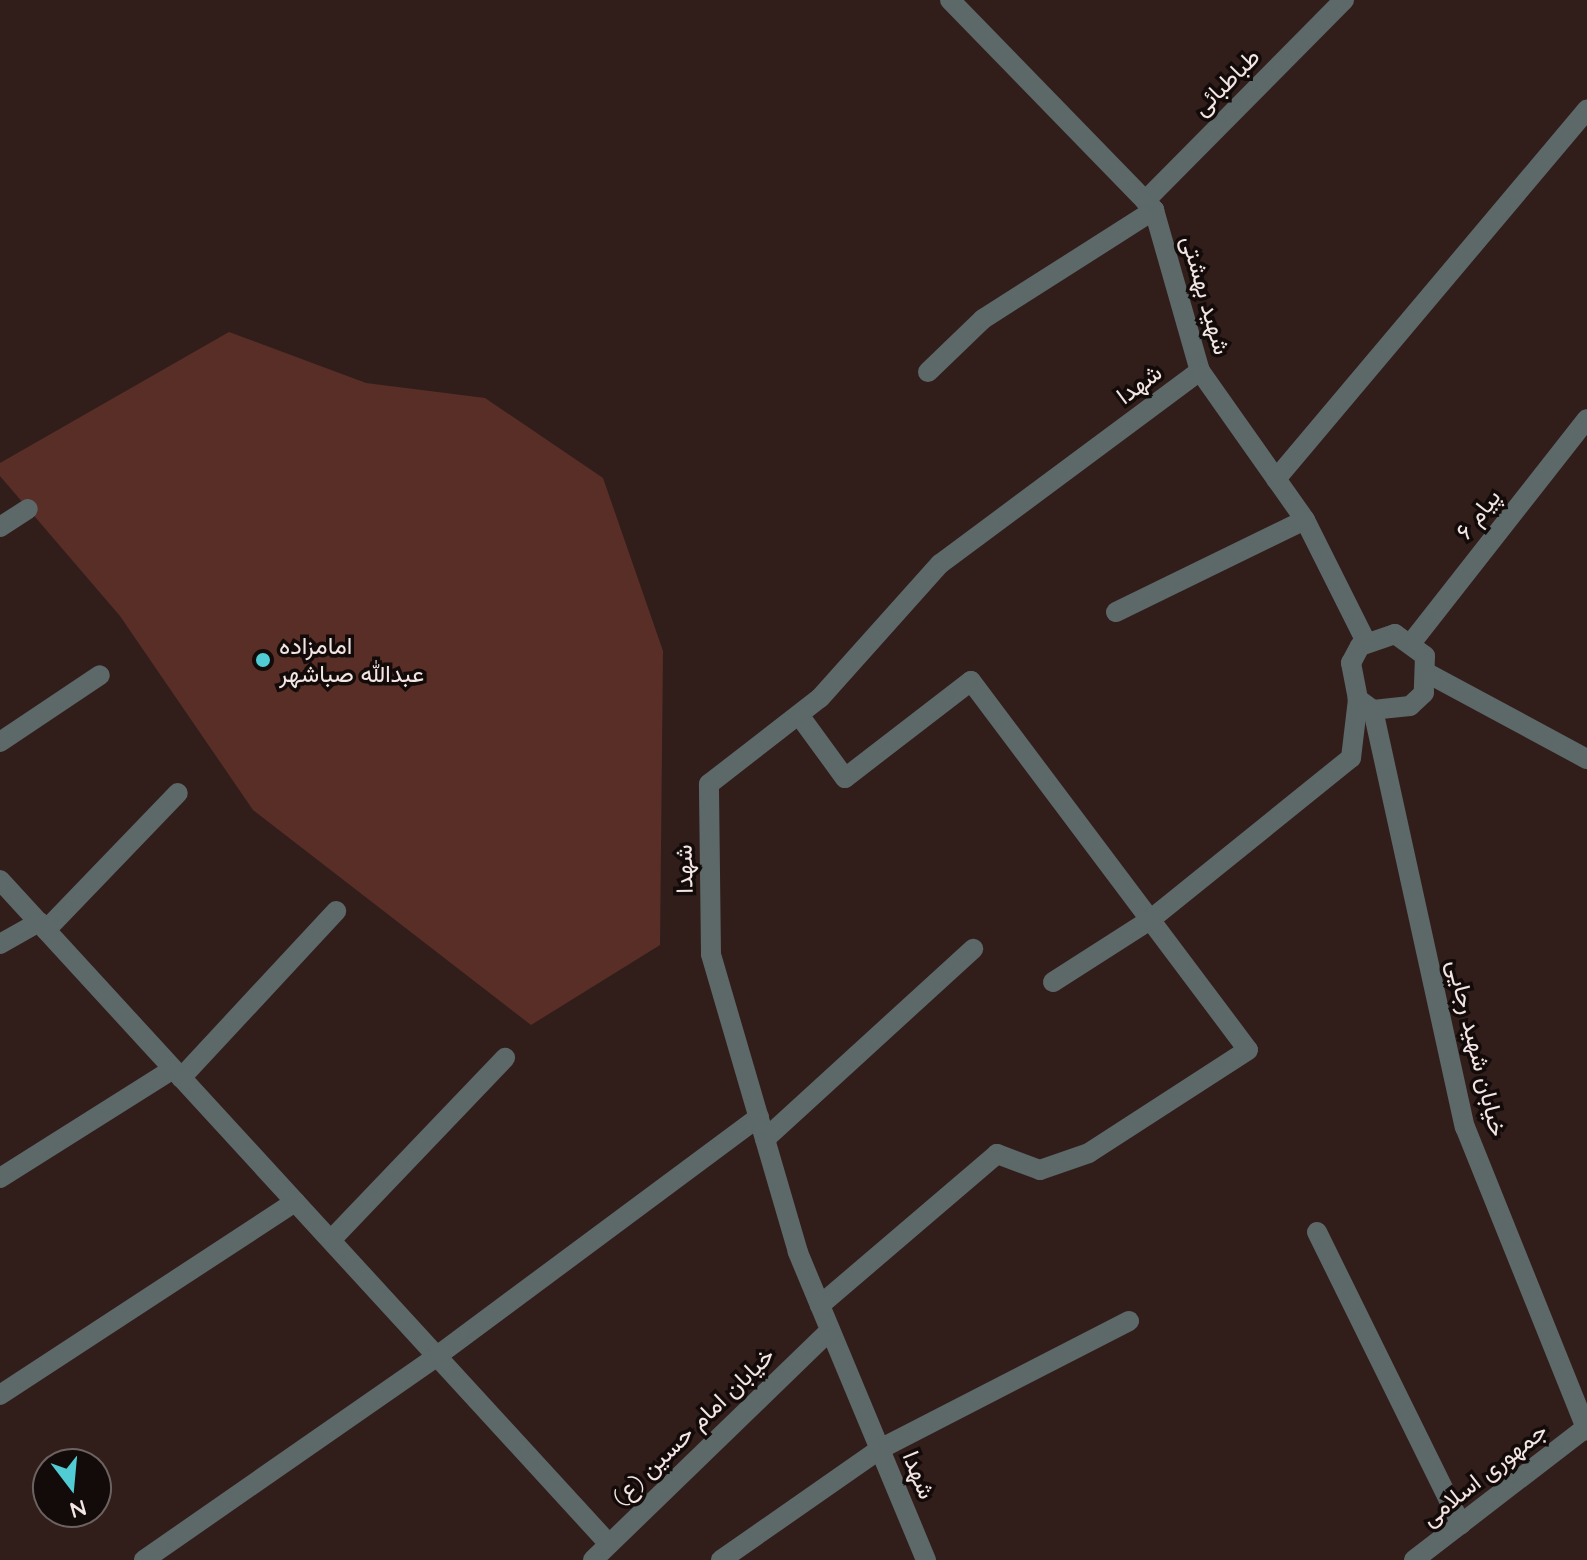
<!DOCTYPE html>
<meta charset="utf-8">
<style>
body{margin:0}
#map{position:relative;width:1587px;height:1560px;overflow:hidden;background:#311e1b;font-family:Quicksand,Vazirmatn,sans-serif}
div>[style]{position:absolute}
.green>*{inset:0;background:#592e27}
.minor>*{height:20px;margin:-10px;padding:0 10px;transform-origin:10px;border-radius:10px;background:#5d6869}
.dots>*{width:22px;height:22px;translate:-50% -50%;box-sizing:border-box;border:4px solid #130b09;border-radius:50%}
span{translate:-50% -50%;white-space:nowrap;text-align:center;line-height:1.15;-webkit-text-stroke:7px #130b09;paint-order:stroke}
.street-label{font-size:24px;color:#f2e5e3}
.poi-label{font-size:24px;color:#f2e5e3}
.left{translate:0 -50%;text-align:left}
.north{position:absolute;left:32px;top:1448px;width:80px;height:80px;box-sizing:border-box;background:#130b09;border:2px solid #6c6260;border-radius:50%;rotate:164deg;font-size:22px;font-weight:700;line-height:32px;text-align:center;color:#f2e5e3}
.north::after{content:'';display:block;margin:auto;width:28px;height:36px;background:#51ccd5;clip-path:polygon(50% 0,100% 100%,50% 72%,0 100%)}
</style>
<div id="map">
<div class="green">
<div style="clip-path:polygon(229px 332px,366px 383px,485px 398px,603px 478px,663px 651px,660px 945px,531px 1025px,253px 810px,120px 616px,0 476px,0 463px)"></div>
</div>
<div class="minor">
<div style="left:950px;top:0;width:293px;rotate:45.8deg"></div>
<div style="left:1154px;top:210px;width:167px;rotate:74.1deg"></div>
<div style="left:1200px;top:371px;width:182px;rotate:54.8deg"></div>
<div style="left:1305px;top:520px;width:136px;rotate:63.4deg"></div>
<div style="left:1145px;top:201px;width:283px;rotate:-45.3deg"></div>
<div style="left:928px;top:372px;width:76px;rotate:-43.9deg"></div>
<div style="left:983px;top:319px;width:203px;rotate:-32.5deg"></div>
<div style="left:1276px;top:479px;width:483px;rotate:-49.9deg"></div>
<div style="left:0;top:527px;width:33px;rotate:-33deg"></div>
<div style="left:1116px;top:612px;width:210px;rotate:-26deg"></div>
<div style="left:1412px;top:642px;width:283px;rotate:-51.9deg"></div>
<div style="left:1429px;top:674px;width:179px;rotate:28.3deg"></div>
<div style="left:1373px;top:710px;width:427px;rotate:77.6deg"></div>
<div style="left:1465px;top:1127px;width:327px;rotate:68.1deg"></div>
<div style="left:799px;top:715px;width:78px;rotate:53.9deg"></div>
<div style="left:845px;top:778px;width:159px;rotate:-37.6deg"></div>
<div style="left:971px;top:681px;width:461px;rotate:53.1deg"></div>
<div style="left:1248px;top:1050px;width:189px;rotate:147.1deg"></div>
<div style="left:1089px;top:1153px;width:52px;rotate:160.9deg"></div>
<div style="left:1040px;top:1170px;width:46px;rotate:-159.6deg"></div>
<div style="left:997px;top:1154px;width:233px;rotate:139.5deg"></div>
<div style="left:0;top:742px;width:120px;rotate:-33.8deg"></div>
<div style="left:0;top:880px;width:901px;rotate:47.47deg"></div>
<div style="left:46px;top:930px;width:190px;rotate:-46.1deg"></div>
<div style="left:0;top:944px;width:45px;rotate:-29.4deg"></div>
<div style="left:1053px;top:982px;width:115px;rotate:-32.6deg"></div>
<div style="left:1150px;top:920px;width:258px;rotate:-38.9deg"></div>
<div style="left:1351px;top:758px;width:59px;rotate:-83.2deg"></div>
<div style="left:1358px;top:699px;width:37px;rotate:-101deg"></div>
<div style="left:1351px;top:663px;width:19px;rotate:-62deg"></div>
<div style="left:1360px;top:646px;width:37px;rotate:-19deg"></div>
<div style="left:1395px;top:634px;width:37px;rotate:36deg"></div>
<div style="left:1425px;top:656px;width:37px;rotate:92deg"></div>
<div style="left:1424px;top:693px;width:19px;rotate:137deg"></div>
<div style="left:1410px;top:706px;width:37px;rotate:174deg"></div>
<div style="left:1373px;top:710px;width:19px;rotate:-144deg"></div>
<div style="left:181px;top:1078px;width:228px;rotate:-47.1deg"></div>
<div style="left:765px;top:1139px;width:282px;rotate:-42.4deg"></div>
<div style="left:0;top:1178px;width:204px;rotate:-32.2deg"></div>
<div style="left:1317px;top:1232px;width:326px;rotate:63.8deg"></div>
<div style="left:331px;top:1240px;width:252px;rotate:-46.3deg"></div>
<div style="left:0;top:1395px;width:353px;rotate:-33.2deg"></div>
<div style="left:144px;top:1560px;width:357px;rotate:-34.8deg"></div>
<div style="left:437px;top:1356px;width:401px;rotate:-36.6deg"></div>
<div style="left:593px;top:1560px;width:330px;rotate:-44.1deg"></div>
<div style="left:721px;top:1560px;width:194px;rotate:-34.9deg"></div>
<div style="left:880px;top:1449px;width:280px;rotate:-27.2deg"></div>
<div style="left:926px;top:1560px;width:334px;rotate:-112.6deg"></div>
<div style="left:798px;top:1252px;width:310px;rotate:-106.3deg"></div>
<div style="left:711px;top:954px;width:170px;rotate:-90.7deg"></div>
<div style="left:709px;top:784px;width:140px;rotate:-37.8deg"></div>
<div style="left:820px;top:698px;width:180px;rotate:-48.2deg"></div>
<div style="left:940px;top:564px;width:324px;rotate:-36.6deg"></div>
<div style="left:1414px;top:1560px;width:218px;rotate:-37.6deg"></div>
</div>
<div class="dots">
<div style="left:263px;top:660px;background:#51ccd5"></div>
</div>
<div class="street-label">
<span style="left:1226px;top:82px;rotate:-45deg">طباطبائی</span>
<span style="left:1206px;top:295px;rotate:74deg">شهید بهشتی</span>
<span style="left:1139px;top:384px;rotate:-37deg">شهدا</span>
<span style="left:1478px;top:514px;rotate:-52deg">پیام ۶</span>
<span style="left:684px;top:869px;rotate:-91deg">شهدا</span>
<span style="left:1477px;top:1048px;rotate:76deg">خیابان شهید رجایی</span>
<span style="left:693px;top:1426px;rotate:-44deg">خیابان امام حسین (ع)</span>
<span style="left:1484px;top:1474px;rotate:-38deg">جمهوری اسلامی</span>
<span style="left:919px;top:1475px;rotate:68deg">شهدا</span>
</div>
<div class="poi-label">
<span class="left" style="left:279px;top:660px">امامزاده<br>عبدالله صباشهر</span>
</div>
<div class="north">N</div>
</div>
